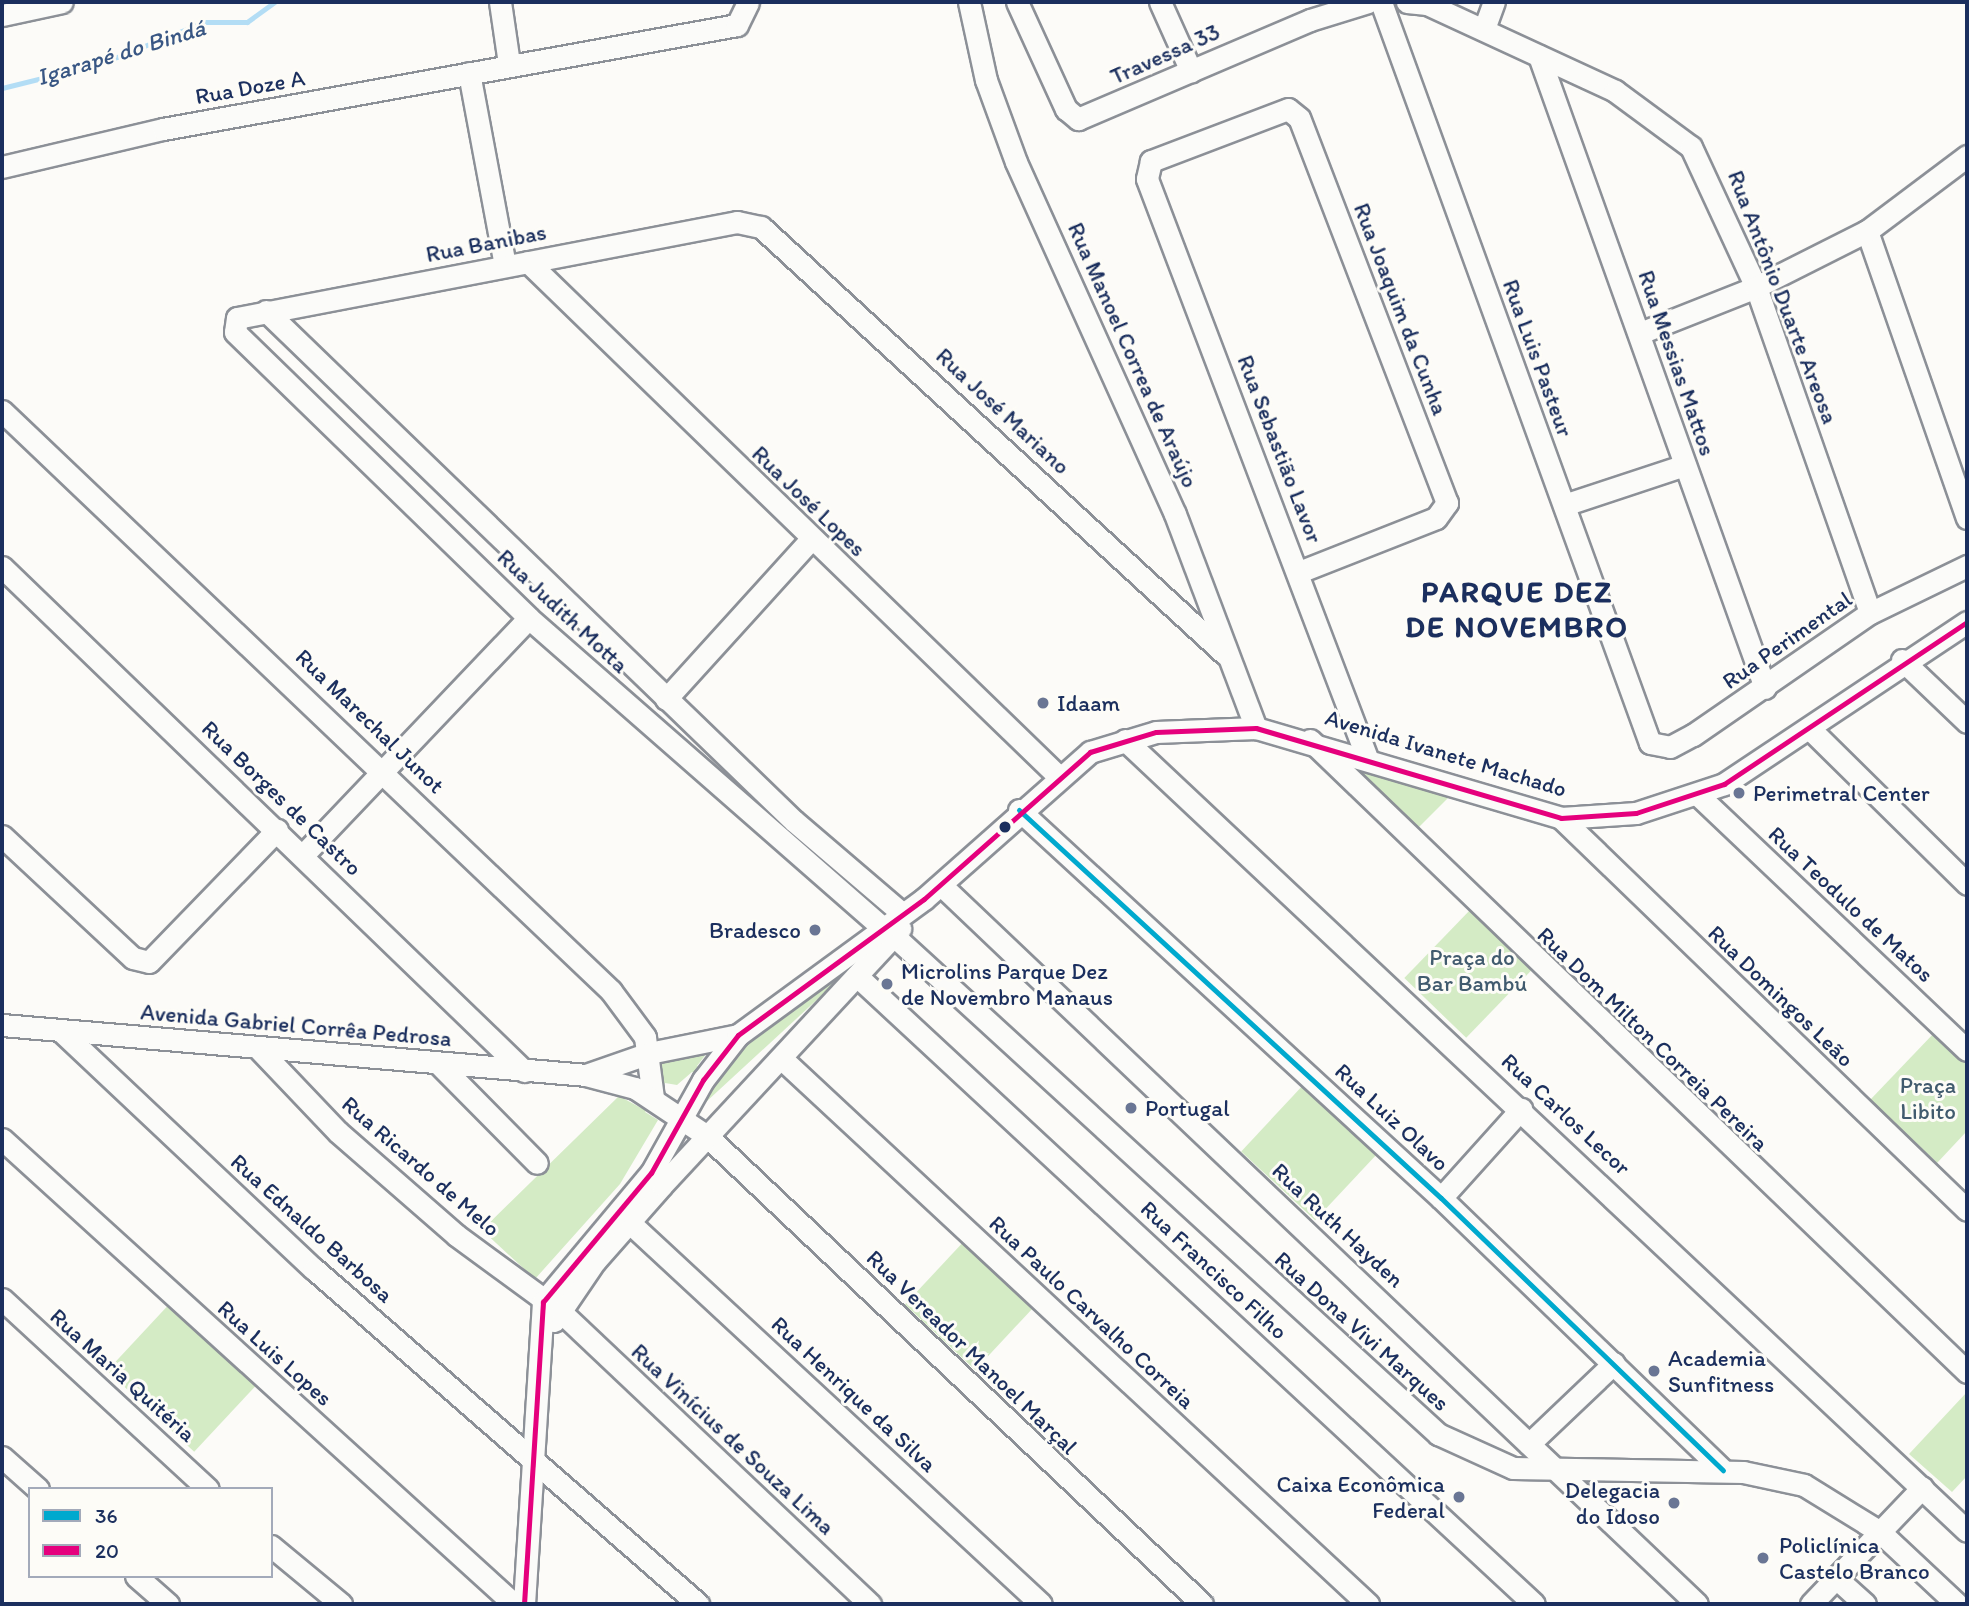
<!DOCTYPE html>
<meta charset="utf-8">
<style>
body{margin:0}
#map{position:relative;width:1969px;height:1606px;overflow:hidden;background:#fcfbf8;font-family:Itim,sans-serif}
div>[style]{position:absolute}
.green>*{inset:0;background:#d4ebc5;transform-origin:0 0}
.stream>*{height:5px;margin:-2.5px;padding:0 2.5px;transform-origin:2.5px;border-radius:2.5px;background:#b3ddf5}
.roads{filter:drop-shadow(2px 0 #8c9097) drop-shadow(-2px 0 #8c9097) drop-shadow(0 2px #8c9097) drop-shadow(0 -2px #8c9097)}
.minor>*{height:21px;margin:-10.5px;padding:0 10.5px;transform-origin:10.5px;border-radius:10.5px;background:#fbfbf9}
.bus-1>*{height:5px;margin:-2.5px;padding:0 2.5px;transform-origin:2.5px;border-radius:2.5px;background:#00a9ce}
.bus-2>*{height:5px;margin:-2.5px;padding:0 2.5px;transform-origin:2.5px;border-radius:2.5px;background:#e5007d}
.dots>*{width:19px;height:19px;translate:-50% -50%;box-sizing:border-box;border:4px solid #fdfcf7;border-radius:50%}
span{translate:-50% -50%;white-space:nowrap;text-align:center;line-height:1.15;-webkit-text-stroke:6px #fdfcf7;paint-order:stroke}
.street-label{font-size:23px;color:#1b2f5e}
.poi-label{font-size:23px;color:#1b2f5e}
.left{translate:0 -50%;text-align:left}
.right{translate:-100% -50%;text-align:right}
.park-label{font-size:23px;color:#415b6e}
.water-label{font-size:24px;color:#395784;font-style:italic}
.district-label{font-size:30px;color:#1b2f5e;font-weight:700;letter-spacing:2px}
.frame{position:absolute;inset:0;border:4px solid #1b2f5e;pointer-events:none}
.legend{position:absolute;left:28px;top:1487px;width:245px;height:91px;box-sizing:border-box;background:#fdfcf7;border:2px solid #a3aaba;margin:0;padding:9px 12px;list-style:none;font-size:21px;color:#1b2f5e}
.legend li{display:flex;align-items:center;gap:14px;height:35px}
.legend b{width:35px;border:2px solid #a3aaba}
</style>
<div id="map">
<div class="green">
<div style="clip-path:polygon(1331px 750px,1452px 794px,1415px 831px)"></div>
<div style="left:1471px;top:909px;width:86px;height:96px;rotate:44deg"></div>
<div style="clip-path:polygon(854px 955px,859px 961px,706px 1102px,698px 1094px,706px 1078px,692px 1072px,677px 1085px,665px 1083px,645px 1112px,658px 1120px,620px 1184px,535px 1279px,482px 1230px,619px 1096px,641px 1108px,661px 1080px,657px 1059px,719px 1037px,697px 1066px,708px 1075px,781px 1004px)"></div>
<div style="clip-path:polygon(1935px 1032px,1967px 1063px,1967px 1131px,1937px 1163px,1870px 1100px)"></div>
<div style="left:1306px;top:1082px;width:101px;height:95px;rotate:43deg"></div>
<div style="left:967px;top:1238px;width:96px;height:91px;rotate:43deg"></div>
<div style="left:174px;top:1299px;width:119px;height:98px;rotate:43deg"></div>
<div style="clip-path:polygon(1967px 1392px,1967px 1476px,1952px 1492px,1909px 1454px)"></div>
</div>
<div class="stream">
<div style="left:2px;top:88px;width:103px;rotate:-14deg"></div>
<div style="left:102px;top:63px;width:110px;rotate:-21.9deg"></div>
<div style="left:204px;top:22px;width:43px"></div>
<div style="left:247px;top:22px;width:34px;rotate:-36deg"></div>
</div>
<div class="roads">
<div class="minor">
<div style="left:500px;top:2px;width:63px;rotate:81.7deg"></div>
<div style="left:969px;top:2px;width:80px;rotate:77.7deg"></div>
<div style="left:986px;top:80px;width:87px;rotate:69.9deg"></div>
<div style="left:1016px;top:162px;width:386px;rotate:65.7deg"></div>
<div style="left:1175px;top:514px;width:229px;rotate:69.3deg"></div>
<div style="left:1017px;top:2px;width:118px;rotate:65.4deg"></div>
<div style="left:1066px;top:109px;width:16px;rotate:40deg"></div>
<div style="left:1078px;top:119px;width:252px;rotate:-23.1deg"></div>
<div style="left:1310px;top:20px;width:61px;rotate:-17.2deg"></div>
<div style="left:1160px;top:2px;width:76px;rotate:65.8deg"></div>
<div style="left:1381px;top:2px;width:788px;rotate:70.05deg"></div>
<div style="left:1650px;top:743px;width:20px;rotate:11deg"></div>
<div style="left:1670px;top:747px;width:26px;rotate:-28deg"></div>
<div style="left:1693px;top:735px;width:215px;rotate:-34.6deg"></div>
<div style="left:1870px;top:613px;width:108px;rotate:-25.9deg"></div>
<div style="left:1407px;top:2px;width:20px;rotate:6deg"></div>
<div style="left:1427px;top:4px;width:207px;rotate:24.8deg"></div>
<div style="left:1615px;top:91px;width:94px;rotate:36.4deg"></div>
<div style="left:1691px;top:147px;width:154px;rotate:65.1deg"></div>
<div style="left:1756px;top:287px;width:345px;rotate:70.7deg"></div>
<div style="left:2px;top:15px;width:61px;rotate:-12.2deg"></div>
<div style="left:1484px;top:29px;width:29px;rotate:-70deg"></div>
<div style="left:1539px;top:56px;width:671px;rotate:70.32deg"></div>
<div style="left:469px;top:73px;width:195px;rotate:79.4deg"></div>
<div style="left:2px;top:167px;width:165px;rotate:-13.3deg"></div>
<div style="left:163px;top:129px;width:583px;rotate:-10.27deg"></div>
<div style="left:737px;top:25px;width:25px;rotate:-64deg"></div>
<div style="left:1867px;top:231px;width:304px;rotate:70.8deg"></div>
<div style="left:528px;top:262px;width:737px;rotate:44.12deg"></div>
<div style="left:266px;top:311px;width:734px;rotate:44.01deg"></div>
<div style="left:794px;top:821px;width:143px;rotate:40.5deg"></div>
<div style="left:1640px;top:333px;width:125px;rotate:-21.6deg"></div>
<div style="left:1756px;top:287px;width:124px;rotate:-26.8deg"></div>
<div style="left:1867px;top:231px;width:125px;rotate:-36.9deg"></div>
<div style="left:2px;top:411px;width:841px;rotate:43.6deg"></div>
<div style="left:611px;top:991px;width:57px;rotate:53.5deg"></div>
<div style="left:645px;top:1037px;width:62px;rotate:82.5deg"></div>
<div style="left:1564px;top:505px;width:127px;rotate:-18.3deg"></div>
<div style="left:2px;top:567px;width:726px;rotate:43.99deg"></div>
<div style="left:1299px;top:572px;width:147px;rotate:-21.5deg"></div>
<div style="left:1436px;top:518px;width:19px;rotate:-54deg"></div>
<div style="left:1447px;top:503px;width:412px;rotate:-111deg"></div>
<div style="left:1299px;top:118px;width:14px;rotate:-141deg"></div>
<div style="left:1288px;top:109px;width:147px;rotate:159.2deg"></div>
<div style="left:1151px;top:161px;width:18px;rotate:103deg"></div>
<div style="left:1147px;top:179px;width:619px;rotate:69.19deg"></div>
<div style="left:1902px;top:660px;width:90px;rotate:43.6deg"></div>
<div style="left:666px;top:699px;width:216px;rotate:-47.8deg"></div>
<div style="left:1809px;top:728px;width:222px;rotate:44.6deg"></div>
<div style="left:1125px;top:740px;width:1155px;rotate:43.21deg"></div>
<div style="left:1310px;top:740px;width:912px;rotate:43.89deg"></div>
<div style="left:1699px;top:796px;width:369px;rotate:43.5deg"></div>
<div style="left:1019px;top:810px;width:573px;rotate:42.6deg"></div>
<div style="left:1441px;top:1198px;width:392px;rotate:44deg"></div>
<div style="left:1561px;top:818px;width:564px;rotate:43.99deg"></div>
<div style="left:2px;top:836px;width:179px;rotate:43deg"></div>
<div style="left:133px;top:958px;width:16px;rotate:14deg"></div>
<div style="left:149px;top:962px;width:184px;rotate:-45.9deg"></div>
<div style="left:303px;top:855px;width:327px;rotate:-46.4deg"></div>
<div style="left:941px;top:885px;width:1043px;rotate:43.56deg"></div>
<div style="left:884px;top:929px;width:472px;rotate:-138.8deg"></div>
<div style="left:529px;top:618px;width:410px;rotate:-135.8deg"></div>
<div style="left:235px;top:332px;width:14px;rotate:-82deg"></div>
<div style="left:237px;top:318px;width:509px;rotate:-10.87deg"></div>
<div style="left:737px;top:222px;width:25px;rotate:12deg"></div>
<div style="left:761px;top:227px;width:631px;rotate:42.62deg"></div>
<div style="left:894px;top:936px;width:738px;rotate:42.47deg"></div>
<div style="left:1438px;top:1434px;width:82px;rotate:24.4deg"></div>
<div style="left:1513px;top:1468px;width:230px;rotate:1deg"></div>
<div style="left:1743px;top:1472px;width:62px;rotate:12deg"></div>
<div style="left:1804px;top:1485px;width:89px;rotate:31.7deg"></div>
<div style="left:1880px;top:1532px;width:105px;rotate:43.1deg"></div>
<div style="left:857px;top:976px;width:923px;rotate:42.85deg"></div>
<div style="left:2px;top:1025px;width:586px;rotate:4.89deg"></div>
<div style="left:586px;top:1075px;width:51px;rotate:14.9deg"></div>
<div style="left:635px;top:1088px;width:87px;rotate:33.7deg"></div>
<div style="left:707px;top:1136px;width:681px;rotate:43.39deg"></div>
<div style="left:60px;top:1030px;width:349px;rotate:43.3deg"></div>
<div style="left:314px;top:1269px;width:510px;rotate:41.1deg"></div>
<div style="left:258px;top:1048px;width:116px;rotate:46.4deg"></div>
<div style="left:338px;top:1132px;width:157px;rotate:41.1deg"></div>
<div style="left:456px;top:1235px;width:129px;rotate:36.2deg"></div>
<div style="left:560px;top:1311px;width:427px;rotate:43.4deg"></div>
<div style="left:781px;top:1058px;width:802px;rotate:42.93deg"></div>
<div style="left:439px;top:1064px;width:139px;rotate:45.3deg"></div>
<div style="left:586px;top:1075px;width:67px;rotate:-19.2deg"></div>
<div style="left:649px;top:1053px;width:91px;rotate:-11.4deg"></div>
<div style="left:2px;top:1139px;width:692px;rotate:42.25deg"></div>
<div style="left:1441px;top:1198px;width:120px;rotate:-48deg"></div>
<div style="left:630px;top:1223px;width:560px;rotate:42.83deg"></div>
<div style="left:2px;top:1299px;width:280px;rotate:42.7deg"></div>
<div style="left:554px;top:1321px;width:73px;rotate:-55.7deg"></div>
<div style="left:595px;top:1261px;width:101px;rotate:-48.6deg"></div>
<div style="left:662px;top:1185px;width:350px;rotate:-47.1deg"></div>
<div style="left:1529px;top:1444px;width:117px;rotate:-43.6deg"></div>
<div style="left:2px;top:1457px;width:48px;rotate:41.6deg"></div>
<div style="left:271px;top:1546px;width:91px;rotate:39.6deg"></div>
<div style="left:136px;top:1576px;width:43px;rotate:41.2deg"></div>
<div style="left:1836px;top:1578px;width:39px;rotate:42deg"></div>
<div style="left:524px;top:1604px;width:303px;rotate:-86.4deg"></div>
<div style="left:543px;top:1302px;width:168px;rotate:-50.1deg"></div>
<div style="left:651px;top:1173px;width:107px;rotate:-60.8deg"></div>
<div style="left:703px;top:1080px;width:57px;rotate:-52.1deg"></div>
<div style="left:738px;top:1035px;width:230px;rotate:-36.2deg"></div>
<div style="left:924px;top:899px;width:222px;rotate:-41.5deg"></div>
<div style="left:1090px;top:752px;width:69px;rotate:-16.9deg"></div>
<div style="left:1156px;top:732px;width:100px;rotate:-2.3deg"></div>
<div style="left:1256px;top:728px;width:318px;rotate:16.4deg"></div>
<div style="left:1561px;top:818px;width:75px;rotate:-3.8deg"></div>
<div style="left:1636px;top:813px;width:93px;rotate:-18.2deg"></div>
<div style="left:1724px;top:784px;width:292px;rotate:-33.7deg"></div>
<div style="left:1811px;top:1604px;width:161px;rotate:-46.3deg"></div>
</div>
</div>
<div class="bus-1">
<div style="left:1019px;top:810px;width:573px;rotate:42.6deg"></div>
<div style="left:1441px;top:1198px;width:392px;rotate:44deg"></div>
</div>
<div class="bus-2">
<div style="left:524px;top:1604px;width:303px;rotate:-86.4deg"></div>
<div style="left:543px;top:1302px;width:168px;rotate:-50.1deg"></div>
<div style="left:651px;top:1173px;width:107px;rotate:-60.8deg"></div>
<div style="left:703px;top:1080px;width:57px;rotate:-52.1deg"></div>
<div style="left:738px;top:1035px;width:230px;rotate:-36.2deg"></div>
<div style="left:924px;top:899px;width:222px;rotate:-41.5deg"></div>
<div style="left:1090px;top:752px;width:69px;rotate:-16.9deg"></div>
<div style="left:1156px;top:732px;width:100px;rotate:-2.3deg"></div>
<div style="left:1256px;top:728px;width:318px;rotate:16.4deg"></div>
<div style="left:1561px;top:818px;width:75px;rotate:-3.8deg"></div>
<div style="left:1636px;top:813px;width:93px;rotate:-18.2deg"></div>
<div style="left:1724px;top:784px;width:292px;rotate:-33.7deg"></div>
</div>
<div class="dots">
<div style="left:1043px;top:703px;background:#6a7694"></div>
<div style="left:1739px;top:793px;background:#6a7694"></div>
<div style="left:1005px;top:827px;background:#1b2f5e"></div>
<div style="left:815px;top:930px;background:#6a7694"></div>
<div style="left:887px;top:984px;background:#6a7694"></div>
<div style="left:1131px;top:1108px;background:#6a7694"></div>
<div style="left:1654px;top:1371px;background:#6a7694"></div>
<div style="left:1459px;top:1497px;background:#6a7694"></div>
<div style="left:1674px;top:1503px;background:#6a7694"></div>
<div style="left:1763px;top:1558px;background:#6a7694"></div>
</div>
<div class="street-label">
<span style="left:1165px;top:54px;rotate:-24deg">Travessa 33</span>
<span style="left:250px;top:87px;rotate:-10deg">Rua Doze A</span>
<span style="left:486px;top:243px;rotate:-11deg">Rua Banibas</span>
<span style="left:1783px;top:297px;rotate:69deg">Rua Antônio Duarte Areosa</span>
<span style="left:1401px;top:309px;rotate:69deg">Rua Joaquim da Cunha</span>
<span style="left:1133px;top:355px;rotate:66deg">Rua Manoel Correa de Araújo</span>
<span style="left:1538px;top:358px;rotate:70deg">Rua Luis Pasteur</span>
<span style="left:1677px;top:363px;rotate:71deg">Rua Messias Mattos</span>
<span style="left:1003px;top:411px;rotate:43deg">Rua José Mariano</span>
<span style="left:1280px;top:449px;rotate:69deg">Rua Sebastião Lavor</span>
<span style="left:809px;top:501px;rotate:44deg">Rua José Lopes</span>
<span style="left:563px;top:611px;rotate:43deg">Rua Judith Motta</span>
<span style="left:1787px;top:640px;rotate:-35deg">Rua Perimental</span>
<span style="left:370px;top:721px;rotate:44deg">Rua Marechal Junot</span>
<span style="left:1446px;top:753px;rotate:17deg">Avenida Ivanete Machado</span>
<span style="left:282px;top:798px;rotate:44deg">Rua Borges de Castro</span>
<span style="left:1851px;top:904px;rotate:43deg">Rua Teodulo de Matos</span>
<span style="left:1781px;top:996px;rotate:44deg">Rua Domingos Leão</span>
<span style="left:296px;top:1025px;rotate:5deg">Avenida Gabriel Corrêa Pedrosa</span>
<span style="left:1653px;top:1039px;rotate:44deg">Rua Dom Milton Correia Pereira</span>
<span style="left:1566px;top:1114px;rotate:43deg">Rua Carlos Lecor</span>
<span style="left:1392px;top:1117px;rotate:43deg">Rua Luiz Olavo</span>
<span style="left:421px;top:1166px;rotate:41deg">Rua Ricardo de Melo</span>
<span style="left:1338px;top:1225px;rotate:43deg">Rua Ruth Hayden</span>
<span style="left:312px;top:1228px;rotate:42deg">Rua Ednaldo Barbosa</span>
<span style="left:1214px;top:1270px;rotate:43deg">Rua Francisco Filho</span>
<span style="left:1092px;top:1312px;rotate:43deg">Rua Paulo Carvalho Correia</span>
<span style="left:1362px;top:1331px;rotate:42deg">Rua Dona Vivi Marques</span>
<span style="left:972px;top:1352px;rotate:44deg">Rua Vereador Manoel Marçal</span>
<span style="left:275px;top:1353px;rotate:42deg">Rua Luis Lopes</span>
<span style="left:123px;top:1375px;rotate:42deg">Rua Maria Quitéria</span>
<span style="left:854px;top:1394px;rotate:43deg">Rua Henrique da Silva</span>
<span style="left:733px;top:1439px;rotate:43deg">Rua Vinícius de Souza Lima</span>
</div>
<div class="poi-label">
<span class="left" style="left:1057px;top:703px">Idaam</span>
<span class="left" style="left:1753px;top:793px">Perimetral Center</span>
<span class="right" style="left:801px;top:930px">Bradesco</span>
<span class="left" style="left:901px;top:984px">Microlins Parque Dez<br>de Novembro Manaus</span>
<span class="left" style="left:1145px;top:1108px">Portugal</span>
<span class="left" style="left:1668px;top:1371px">Academia<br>Sunfitness</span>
<span class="right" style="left:1445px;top:1497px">Caixa Econômica<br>Federal</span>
<span class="right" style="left:1660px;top:1503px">Delegacia<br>do Idoso</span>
<span class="left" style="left:1779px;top:1558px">Policlínica<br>Castelo Branco</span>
</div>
<div class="park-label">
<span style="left:1472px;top:970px">Praça do<br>Bar Bambú</span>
<span style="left:1928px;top:1098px">Praça<br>Libito</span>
</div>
<div class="water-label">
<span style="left:121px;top:52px;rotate:-17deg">Igarapé do Bindá</span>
</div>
<div class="district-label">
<span style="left:1517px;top:609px">PARQUE DEZ<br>DE NOVEMBRO</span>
</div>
<div class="frame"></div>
<ul class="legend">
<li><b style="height:9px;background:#00a9ce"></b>36</li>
<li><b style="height:9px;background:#e5007d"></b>20</li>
</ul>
</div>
